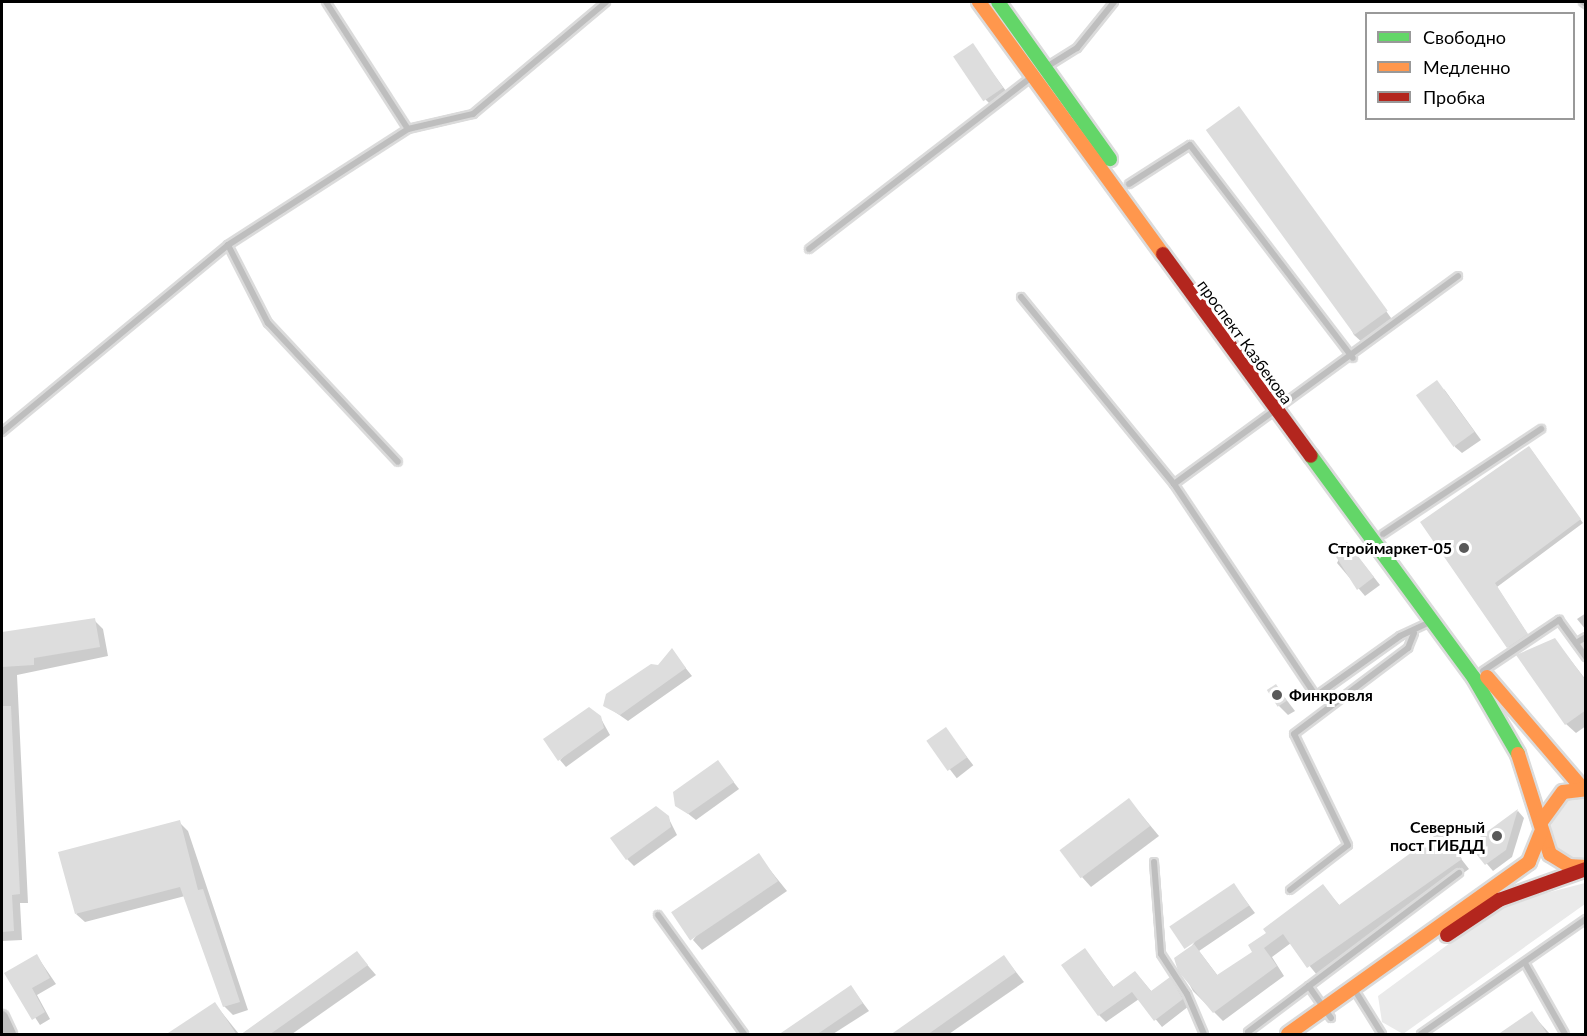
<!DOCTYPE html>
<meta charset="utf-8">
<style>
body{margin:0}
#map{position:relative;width:1587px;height:1036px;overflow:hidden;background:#fff;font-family:Lato,sans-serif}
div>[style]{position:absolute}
.green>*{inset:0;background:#eaeaea}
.shadow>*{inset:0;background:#0003;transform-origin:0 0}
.building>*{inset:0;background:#ddd;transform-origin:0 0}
.roads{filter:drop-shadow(2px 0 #dbdbdb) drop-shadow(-2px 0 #dbdbdb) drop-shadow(0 2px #dbdbdb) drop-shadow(0 -2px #dbdbdb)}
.lane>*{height:6px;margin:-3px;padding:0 3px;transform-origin:3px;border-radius:3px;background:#bebebe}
.street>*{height:12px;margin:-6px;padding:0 6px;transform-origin:6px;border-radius:6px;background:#bebebe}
.fast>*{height:14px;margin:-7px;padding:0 7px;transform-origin:7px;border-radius:7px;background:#63d668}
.slow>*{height:14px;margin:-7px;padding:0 7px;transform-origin:7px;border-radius:7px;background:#ff974d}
.jam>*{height:14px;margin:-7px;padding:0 7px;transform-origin:7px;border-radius:7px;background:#b3261e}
.dots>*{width:16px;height:16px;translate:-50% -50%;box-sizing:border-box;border:3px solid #fff;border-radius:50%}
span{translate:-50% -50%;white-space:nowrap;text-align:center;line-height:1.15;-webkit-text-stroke:6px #fff;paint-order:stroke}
.street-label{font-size:16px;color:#000}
.poi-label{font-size:16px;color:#000;font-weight:700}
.right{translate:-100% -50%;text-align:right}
.left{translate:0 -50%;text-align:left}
.frame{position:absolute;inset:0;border:3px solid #000;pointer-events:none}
.legend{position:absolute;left:1365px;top:12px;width:210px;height:108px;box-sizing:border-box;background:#fff;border:2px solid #999;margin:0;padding:8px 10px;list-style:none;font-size:18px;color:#000}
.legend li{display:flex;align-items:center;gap:12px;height:30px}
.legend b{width:30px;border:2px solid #999}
</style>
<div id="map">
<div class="green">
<div style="clip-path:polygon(1585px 796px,1585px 860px,1575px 861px,1550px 842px,1552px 811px,1563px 800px)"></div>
<div style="clip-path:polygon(1585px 883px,1585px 904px,1403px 1034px,1382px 1022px,1378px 996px,1469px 929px,1507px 903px)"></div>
</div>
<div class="shadow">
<div style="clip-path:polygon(972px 45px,1009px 95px,993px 107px,986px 100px)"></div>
<div style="clip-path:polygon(1239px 108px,1394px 322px,1364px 344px,1354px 335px)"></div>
<div style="clip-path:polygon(1444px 389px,1481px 440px,1462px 453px,1455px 447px)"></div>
<div style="clip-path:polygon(1532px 451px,1583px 523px,1497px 587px,1530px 638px,1511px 650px,1422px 523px)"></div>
<div style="clip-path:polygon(1347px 543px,1380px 585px,1365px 596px,1337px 563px)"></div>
<div style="clip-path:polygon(1586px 613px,1586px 630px,1577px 619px)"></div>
<div style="clip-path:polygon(94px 620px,103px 629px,108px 656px,17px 675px,28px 903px,20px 903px,22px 940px,2px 941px,2px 634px)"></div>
<div style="clip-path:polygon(1555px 640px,1586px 680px,1586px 726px,1576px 733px,1566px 724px)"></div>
<div style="clip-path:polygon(672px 651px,692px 676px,628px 721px,605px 705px,659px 667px)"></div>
<div style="clip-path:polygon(1276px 686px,1295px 711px,1288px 715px,1279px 706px)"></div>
<div style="clip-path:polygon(600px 717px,610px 735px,566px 767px,560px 760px)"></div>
<div style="left:945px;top:729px;width:46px;height:21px;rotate:52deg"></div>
<div style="clip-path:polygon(718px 762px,739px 789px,696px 820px,677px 805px)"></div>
<div style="clip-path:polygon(1129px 800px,1159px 836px,1091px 887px,1082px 877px)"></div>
<div style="clip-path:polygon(1518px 811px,1524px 818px,1512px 857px,1493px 871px,1471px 845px)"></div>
<div style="clip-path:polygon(668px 817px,677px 835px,634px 866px,627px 859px)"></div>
<div style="clip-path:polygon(179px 822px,188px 831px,248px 1010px,233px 1015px,224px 1006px,185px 896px,85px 922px,76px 914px)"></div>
<div style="clip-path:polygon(1441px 833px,1469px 869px,1317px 975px,1291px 943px,1272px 957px,1284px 976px,1223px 1021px,1193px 991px,1176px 959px,1189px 950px,1234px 885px,1255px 913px,1199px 951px,1218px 976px,1254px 952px,1323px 886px,1340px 906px)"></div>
<div style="clip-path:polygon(758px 855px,787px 891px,702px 950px,693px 940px)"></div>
<div style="clip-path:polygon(1085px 950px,1114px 988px,1135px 972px,1152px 992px,1170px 979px,1189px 1006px,1162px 1027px,1139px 999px,1106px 1022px,1099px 1015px)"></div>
<div style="clip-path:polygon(357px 953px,376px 975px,292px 1034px,242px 1034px)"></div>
<div style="clip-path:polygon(37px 956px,56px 984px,37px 995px,50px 1019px,40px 1025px,6px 973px)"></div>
<div style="clip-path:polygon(1004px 957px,1024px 982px,949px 1034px,893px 1034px)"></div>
<div style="clip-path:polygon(851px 987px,869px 1011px,833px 1034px,781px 1034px)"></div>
<div style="clip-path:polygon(215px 1004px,239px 1034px,168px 1034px)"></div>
<div style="clip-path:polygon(1531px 1013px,1550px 1034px,1500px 1034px)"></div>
</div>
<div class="building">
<div style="left:973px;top:43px;width:54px;height:24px;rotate:56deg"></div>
<div style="left:1239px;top:106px;width:253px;height:41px;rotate:54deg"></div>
<div style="left:1437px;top:380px;width:64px;height:26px;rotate:54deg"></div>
<div style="clip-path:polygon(1529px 446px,1581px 519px,1495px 583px,1528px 634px,1507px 648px,1420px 522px)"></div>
<div style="clip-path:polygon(1347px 542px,1374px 577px,1357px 590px,1333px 552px)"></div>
<div style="clip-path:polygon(95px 618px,100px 647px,34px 658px,34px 665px,2px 667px,2px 632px)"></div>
<div style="clip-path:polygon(1555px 638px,1586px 681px,1586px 710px,1565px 725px,1516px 655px)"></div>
<div style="clip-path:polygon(672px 648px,686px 668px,620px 715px,603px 706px,606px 694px,651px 664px,658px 665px)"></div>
<div style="left:1276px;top:684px;width:20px;height:11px;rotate:57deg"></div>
<div style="clip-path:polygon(2px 706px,11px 706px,20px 894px,12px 895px,14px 931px,2px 932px)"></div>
<div style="clip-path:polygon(589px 707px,601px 716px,604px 728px,558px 761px,543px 739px)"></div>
<div style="left:946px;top:727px;width:37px;height:24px;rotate:55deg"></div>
<div style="clip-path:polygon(718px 760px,734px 782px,688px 814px,675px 806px,673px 792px)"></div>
<div style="left:1129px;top:798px;width:35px;height:87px;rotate:53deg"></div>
<div style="clip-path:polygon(656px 806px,669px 816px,671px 827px,626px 860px,610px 838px)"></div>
<div style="clip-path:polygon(1518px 809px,1506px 850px,1485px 865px,1469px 845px)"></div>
<div style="clip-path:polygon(180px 820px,198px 890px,203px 889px,240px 1002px,223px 1007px,180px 887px,75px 914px,58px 852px)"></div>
<div style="clip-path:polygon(1441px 831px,1462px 859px,1307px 968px,1283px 934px,1264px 948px,1277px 966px,1213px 1013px,1178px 971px,1174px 958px,1194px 944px,1217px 975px,1252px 952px,1248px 945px,1266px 933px,1263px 929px,1323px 884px,1339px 905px)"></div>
<div style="left:759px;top:853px;width:34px;height:106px;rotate:56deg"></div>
<div style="left:1234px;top:883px;width:27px;height:78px;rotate:56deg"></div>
<div style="clip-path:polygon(1085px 948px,1113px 987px,1135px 971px,1151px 991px,1170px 977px,1183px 999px,1154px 1021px,1132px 992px,1098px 1016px,1061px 965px)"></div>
<div style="clip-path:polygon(357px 951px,368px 965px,269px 1035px,240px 1035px)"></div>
<div style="clip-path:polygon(37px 954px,50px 978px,32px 988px,45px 1012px,32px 1020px,4px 973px)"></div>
<div style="clip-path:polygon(1004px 955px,1016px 972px,927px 1035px,890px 1035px)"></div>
<div style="clip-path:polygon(851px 985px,863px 1003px,816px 1035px,778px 1035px)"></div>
<div style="clip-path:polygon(215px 1002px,237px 1035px,165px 1035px)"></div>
<div style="clip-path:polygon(1532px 1011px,1548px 1035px,1497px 1035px)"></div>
</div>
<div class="roads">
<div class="lane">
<div style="left:326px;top:2px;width:151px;rotate:57.2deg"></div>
<div style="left:1583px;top:2px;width:4px;rotate:34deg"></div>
<div style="left:1048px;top:66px;width:34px;rotate:-32deg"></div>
<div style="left:1077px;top:48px;width:59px;rotate:-51.2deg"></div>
<div style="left:1129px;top:184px;width:72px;rotate:-32.6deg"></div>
<div style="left:1190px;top:145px;width:268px;rotate:52.6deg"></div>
<div style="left:228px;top:245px;width:88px;rotate:62.9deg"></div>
<div style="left:268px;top:323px;width:190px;rotate:46.9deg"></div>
<div style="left:809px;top:249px;width:278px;rotate:-37.7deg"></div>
<div style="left:1021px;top:297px;width:242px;rotate:50.7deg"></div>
<div style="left:1174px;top:484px;width:352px;rotate:-36.2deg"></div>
<div style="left:2px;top:432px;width:293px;rotate:-39.6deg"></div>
<div style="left:228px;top:245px;width:214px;rotate:-32.8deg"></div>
<div style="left:408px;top:129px;width:67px;rotate:-13deg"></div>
<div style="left:473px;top:114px;width:174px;rotate:-40.1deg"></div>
<div style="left:1174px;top:484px;width:255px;rotate:56.2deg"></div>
<div style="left:1316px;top:696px;width:103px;rotate:-35.5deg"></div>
<div style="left:1400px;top:636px;width:31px;rotate:-25deg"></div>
<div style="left:1383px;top:534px;width:190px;rotate:-33.6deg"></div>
<div style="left:1576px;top:643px;width:12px;rotate:-31deg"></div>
<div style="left:1483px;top:671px;width:92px;rotate:-33.9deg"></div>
<div style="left:1559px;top:620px;width:46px;rotate:53.9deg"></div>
<div style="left:1154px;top:862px;width:92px;rotate:85.6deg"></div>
<div style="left:1161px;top:954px;width:48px;rotate:57deg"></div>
<div style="left:1187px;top:994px;width:43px;rotate:67deg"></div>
<div style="left:1290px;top:890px;width:73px;rotate:-37.8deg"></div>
<div style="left:1348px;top:845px;width:123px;rotate:-115.9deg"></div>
<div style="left:1294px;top:734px;width:143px;rotate:-37deg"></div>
<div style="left:1408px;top:648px;width:16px;rotate:-68deg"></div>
<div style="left:658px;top:915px;width:147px;rotate:54.1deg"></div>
<div style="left:1525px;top:963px;width:81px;rotate:60.6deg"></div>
<div style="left:1354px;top:989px;width:53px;rotate:58.1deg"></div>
<div style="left:1331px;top:1018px;width:39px;rotate:-125deg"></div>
<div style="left:1309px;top:986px;width:188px;rotate:-37deg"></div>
<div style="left:1248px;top:1032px;width:76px;rotate:-37deg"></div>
<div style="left:1421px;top:1034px;width:201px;rotate:-34.9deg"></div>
</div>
<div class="street">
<div style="left:2px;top:1017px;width:19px;rotate:65deg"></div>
</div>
<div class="fast">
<div style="left:998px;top:2px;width:193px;rotate:54.5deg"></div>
<div style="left:1311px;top:456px;width:275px;rotate:53.7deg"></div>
<div style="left:1474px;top:678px;width:88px;rotate:59.9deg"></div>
</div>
<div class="slow">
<div style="left:979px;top:2px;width:312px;rotate:53.9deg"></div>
<div style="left:1487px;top:677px;width:146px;rotate:49.4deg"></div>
<div style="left:1518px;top:754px;width:105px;rotate:72.3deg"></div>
<div style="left:1550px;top:854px;width:22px;rotate:32deg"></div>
<div style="left:1569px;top:866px;width:17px;rotate:3deg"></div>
<div style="left:1541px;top:822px;width:37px;rotate:-54deg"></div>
<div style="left:1563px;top:792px;width:23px;rotate:-7deg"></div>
<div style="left:1288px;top:1034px;width:296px;rotate:-35.5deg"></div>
<div style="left:1529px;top:862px;width:31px;rotate:-68deg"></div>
</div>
<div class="jam">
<div style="left:1163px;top:254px;width:250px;rotate:53.8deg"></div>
<div style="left:1447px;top:935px;width:63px;rotate:-33.9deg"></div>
<div style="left:1499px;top:900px;width:92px;rotate:-19.6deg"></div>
</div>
</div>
<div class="dots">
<div style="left:1464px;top:548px;background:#595959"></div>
<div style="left:1277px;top:695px;background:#595959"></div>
<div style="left:1497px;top:836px;background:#595959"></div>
</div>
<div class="street-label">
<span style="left:1245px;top:342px;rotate:54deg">проспект Казбекова</span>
</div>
<div class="poi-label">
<span class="right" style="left:1452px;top:548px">Строймаркет-05</span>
<span class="left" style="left:1289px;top:695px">Финкровля</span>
<span class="right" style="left:1485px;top:836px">Северный<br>пост ГИБДД</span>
</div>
<div class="frame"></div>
<ul class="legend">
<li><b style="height:8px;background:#63d668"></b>Свободно</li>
<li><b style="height:8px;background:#ff974d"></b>Медленно</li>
<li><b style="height:8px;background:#b3261e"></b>Пробка</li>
</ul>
</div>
